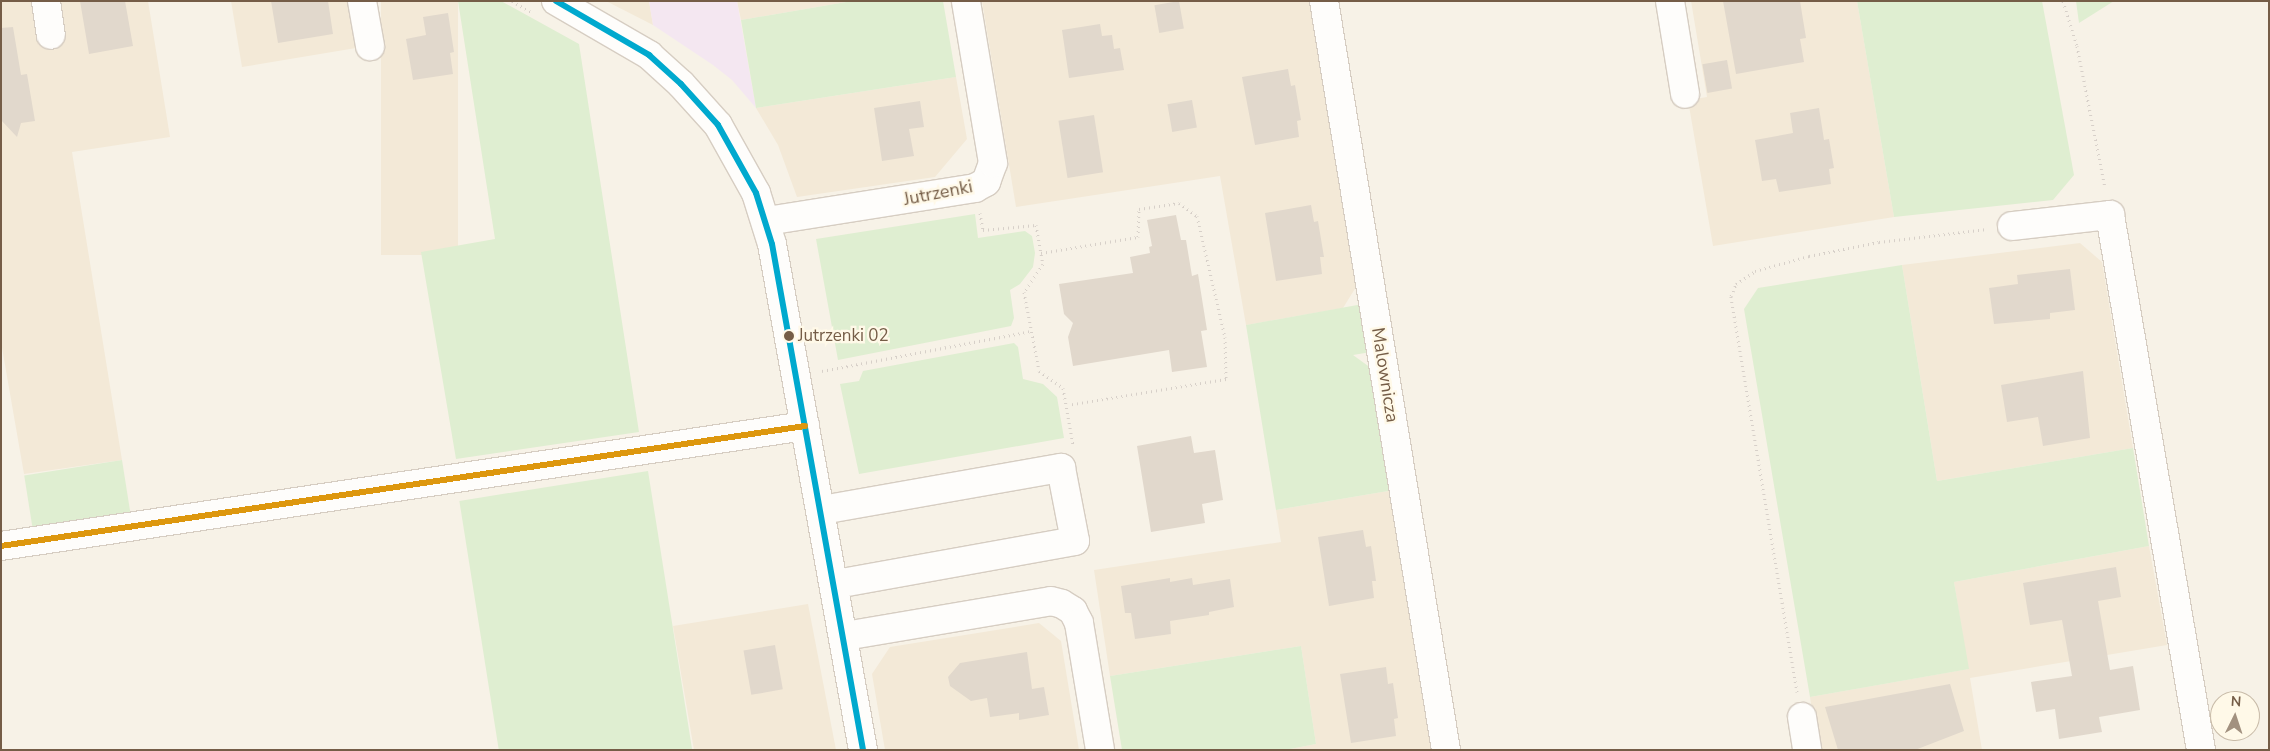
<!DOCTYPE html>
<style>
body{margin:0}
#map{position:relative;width:2270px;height:751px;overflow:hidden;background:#f7f2e7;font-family:"Nunito Sans",sans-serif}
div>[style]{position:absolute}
.residential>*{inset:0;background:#f3e9d7;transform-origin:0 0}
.education>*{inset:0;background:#f4e7f1}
.green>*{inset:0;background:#dfeed1;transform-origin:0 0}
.building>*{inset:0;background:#e1d8cc;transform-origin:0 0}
.path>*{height:3px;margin-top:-1.5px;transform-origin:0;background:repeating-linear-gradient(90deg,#d7d0c9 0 1px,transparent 0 5px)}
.roads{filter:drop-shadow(1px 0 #d6cdc2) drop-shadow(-1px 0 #d6cdc2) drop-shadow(0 1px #d6cdc2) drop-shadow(0 -1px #d6cdc2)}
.minor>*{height:28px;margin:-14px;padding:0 14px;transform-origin:14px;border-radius:14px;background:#fefdfb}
.bus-1>*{height:6px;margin:-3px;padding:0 3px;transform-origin:3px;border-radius:3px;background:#00a9ce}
.bus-2>*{height:6px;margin:-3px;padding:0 3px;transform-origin:3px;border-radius:3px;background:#dd970e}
.dots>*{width:14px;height:14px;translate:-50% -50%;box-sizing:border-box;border:2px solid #fff9e8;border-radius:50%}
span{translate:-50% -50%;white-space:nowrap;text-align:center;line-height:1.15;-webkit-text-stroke:4.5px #fff9e8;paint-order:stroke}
.bus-label{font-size:17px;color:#755d47}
.left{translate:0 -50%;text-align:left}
.street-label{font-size:18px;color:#755d47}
.frame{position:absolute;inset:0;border:2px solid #755d47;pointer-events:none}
.north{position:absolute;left:2210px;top:691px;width:50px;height:50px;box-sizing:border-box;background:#fff9e8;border:1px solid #c8bba8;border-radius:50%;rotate:4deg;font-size:14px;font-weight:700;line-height:20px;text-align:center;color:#755d47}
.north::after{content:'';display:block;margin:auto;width:18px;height:22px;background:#a2917f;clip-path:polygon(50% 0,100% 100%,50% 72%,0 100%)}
</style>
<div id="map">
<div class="residential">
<div style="clip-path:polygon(1px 1px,148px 1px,170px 137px,72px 152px,122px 460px,24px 474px,1px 342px)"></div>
<div style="clip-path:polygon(231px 1px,349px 1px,356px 48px,242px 67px)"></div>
<div style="left:381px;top:1px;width:77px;height:254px"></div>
<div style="clip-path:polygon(606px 1px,649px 1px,653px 25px)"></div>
<div style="clip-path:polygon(737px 1px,852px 1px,741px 20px)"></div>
<div style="clip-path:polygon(982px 1px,1314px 1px,1361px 279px,1343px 308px,1246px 325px,1220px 176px,1016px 207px)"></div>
<div style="clip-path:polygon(1691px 1px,1857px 1px,1894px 217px,1713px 246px,1688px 100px,1707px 97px)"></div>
<div style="clip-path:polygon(956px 77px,967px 139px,935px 177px,797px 197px,778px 145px,756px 108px)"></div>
<div style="clip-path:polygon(2080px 243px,2102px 262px,2133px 448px,1937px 481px,1902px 265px)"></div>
<div style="clip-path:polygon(1394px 490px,1436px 750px,1285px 750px,1316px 744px,1301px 646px,1110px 676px,1094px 570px,1281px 542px,1276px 510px)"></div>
<div style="clip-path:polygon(2149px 546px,2167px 645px,1970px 678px,1982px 750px,1818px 750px,1810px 697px,1968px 669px,1954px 582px)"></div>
<div style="clip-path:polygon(808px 604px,836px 750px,694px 750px,673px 626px)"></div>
<div style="clip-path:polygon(1039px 623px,1061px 641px,1079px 750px,885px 750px,872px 674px,890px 647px)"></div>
</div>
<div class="education">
<div style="clip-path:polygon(649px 1px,737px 1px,756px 108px,732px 80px,713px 65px,653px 25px)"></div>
</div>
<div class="green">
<div style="clip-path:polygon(458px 1px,501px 1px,579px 44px,639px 432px,456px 459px,421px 252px,495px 239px)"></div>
<div style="clip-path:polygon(852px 1px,943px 1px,956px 77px,756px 108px,741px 20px)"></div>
<div style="clip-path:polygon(1857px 1px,2042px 1px,2074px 175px,2053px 200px,1894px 217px)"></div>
<div style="clip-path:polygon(2076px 1px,2114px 1px,2079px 23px)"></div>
<div style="clip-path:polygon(975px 214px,978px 238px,1025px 231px,1032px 236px,1035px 253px,1033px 267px,1020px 284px,1010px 290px,1014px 318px,1011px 326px,838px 360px,816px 239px)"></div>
<div style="clip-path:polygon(1902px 265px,1937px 481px,2133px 448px,2149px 546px,1954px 582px,1969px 669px,1810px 697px,1744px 309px,1758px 288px)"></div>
<div style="clip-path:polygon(1363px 304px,1371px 352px,1353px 355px,1375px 371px,1394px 490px,1276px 510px,1246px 325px)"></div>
<div style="clip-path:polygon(1014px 343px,1018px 347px,1023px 379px,1043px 384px,1057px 397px,1064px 438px,859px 474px,840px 384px,859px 381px,863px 371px)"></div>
<div style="left:122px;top:460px;width:54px;height:99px;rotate:81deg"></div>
<div style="left:648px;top:471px;width:283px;height:191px;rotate:81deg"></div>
<div style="clip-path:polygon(1301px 646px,1316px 744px,1285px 750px,1122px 750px,1110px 676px)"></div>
</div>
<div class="building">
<div style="clip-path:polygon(80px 1px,125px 1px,133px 46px,89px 54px)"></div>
<div style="clip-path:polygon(271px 1px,328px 1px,333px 34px,278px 43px)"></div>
<div style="left:1179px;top:1px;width:28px;height:25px;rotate:80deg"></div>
<div style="clip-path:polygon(1723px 1px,1800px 1px,1806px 38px,1800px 39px,1804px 62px,1736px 74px)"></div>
<div style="clip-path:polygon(448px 13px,454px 52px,450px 53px,453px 74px,413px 80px,406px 39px,426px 35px,423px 17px)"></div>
<div style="clip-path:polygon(1100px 24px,1102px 36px,1112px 35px,1114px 49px,1120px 48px,1124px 70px,1069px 78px,1062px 30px)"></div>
<div style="clip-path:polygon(13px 27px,21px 75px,27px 74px,35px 121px,21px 123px,17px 137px,1px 120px,1px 28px)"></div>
<div style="left:1727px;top:60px;width:29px;height:25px;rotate:80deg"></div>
<div style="clip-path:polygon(1288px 69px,1291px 86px,1295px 85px,1301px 120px,1297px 121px,1299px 137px,1255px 145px,1242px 77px)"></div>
<div style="left:1192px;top:100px;width:28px;height:25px;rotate:80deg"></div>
<div style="clip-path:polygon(920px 101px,924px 127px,909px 129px,914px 156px,882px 161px,874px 108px)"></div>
<div style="clip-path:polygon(1819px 108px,1824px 140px,1829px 139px,1834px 168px,1829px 169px,1831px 184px,1779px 192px,1776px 179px,1762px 181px,1755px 140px,1793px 133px,1790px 113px)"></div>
<div style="left:1094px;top:115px;width:58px;height:36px;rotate:81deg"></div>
<div style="clip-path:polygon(1311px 205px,1314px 222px,1318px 221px,1324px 257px,1320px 257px,1322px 274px,1276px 281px,1265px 213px)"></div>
<div style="clip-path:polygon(1176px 215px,1181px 240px,1186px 240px,1192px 276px,1198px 274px,1207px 330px,1201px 331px,1207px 367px,1172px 372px,1169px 350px,1073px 366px,1068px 337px,1073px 323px,1064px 314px,1059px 284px,1133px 273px,1130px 257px,1150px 253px,1149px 247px,1152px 246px,1147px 220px)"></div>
<div style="clip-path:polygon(2070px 269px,2075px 310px,2050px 313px,2050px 319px,1994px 324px,1989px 288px,2018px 284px,2017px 275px)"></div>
<div style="clip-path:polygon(2083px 371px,2090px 438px,2043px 446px,2038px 417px,2007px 422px,2001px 385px)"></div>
<div style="clip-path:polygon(1191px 436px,1194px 453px,1215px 450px,1223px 500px,1202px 504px,1205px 523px,1151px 532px,1137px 446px)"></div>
<div style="clip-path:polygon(1363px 530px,1366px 547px,1371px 546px,1376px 581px,1372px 581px,1374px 598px,1329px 606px,1318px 537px)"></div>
<div style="clip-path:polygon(2116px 567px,2121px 597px,2098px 601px,2110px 670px,2133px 666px,2140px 710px,2099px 717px,2102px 732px,2059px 739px,2055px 709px,2036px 712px,2031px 682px,2072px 676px,2062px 620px,2030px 625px,2023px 583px)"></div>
<div style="clip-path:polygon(1170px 578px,1170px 582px,1192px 578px,1193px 585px,1230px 579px,1234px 607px,1209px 612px,1209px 615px,1170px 621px,1171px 634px,1135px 639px,1131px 613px,1125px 613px,1121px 586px)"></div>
<div style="left:775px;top:645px;width:45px;height:32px;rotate:80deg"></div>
<div style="clip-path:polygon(1027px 652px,1032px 689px,1044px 687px,1049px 715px,1019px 720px,1019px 713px,990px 717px,987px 698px,971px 701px,950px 686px,948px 677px,960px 663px)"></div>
<div style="clip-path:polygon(1386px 667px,1388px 684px,1393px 683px,1398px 718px,1394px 719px,1396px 736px,1351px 743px,1340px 674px)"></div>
<div style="clip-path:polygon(1950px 684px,1964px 731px,1915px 750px,1838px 750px,1825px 707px)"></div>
</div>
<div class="path">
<div style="left:512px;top:1px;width:22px;rotate:30deg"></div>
<div style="left:2063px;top:1px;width:47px;rotate:72.7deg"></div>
<div style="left:2077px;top:46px;width:144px;rotate:78.8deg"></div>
<div style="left:980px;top:213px;width:17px;rotate:80deg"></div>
<div style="left:983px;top:230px;width:53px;rotate:-5.4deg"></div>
<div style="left:1036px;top:225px;width:40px;rotate:80deg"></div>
<div style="left:1043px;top:264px;width:34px;rotate:124deg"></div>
<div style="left:1024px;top:292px;width:80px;rotate:79.2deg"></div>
<div style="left:1039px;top:371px;width:29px;rotate:35deg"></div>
<div style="left:1063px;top:388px;width:58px;rotate:80deg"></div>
<div style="left:1041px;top:253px;width:98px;rotate:-9.4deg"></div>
<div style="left:1138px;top:237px;width:28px;rotate:-88deg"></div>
<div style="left:1139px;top:209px;width:40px;rotate:-8.5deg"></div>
<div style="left:1179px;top:203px;width:22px;rotate:36deg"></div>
<div style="left:1197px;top:216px;width:124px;rotate:77deg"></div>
<div style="left:1225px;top:337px;width:42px;rotate:88.6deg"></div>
<div style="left:1226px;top:379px;width:160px;rotate:170.7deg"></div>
<div style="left:822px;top:371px;width:213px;rotate:-10.8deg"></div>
<div style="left:1797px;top:692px;width:401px;rotate:-99.5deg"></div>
<div style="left:1731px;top:296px;width:13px;rotate:-67deg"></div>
<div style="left:1736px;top:284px;width:23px;rotate:-34deg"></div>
<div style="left:1755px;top:271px;width:56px;rotate:-15.5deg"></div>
<div style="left:1809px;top:256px;width:71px;rotate:-11.3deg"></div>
<div style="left:1879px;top:242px;width:109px;rotate:-6.9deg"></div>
</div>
<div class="roads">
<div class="minor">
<div style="left:46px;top:1px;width:34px;rotate:82deg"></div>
<div style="left:362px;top:1px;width:46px;rotate:79.9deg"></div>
<div style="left:556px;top:1px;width:108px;rotate:30.1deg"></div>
<div style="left:649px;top:55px;width:43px;rotate:42.2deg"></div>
<div style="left:681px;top:84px;width:55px;rotate:47.9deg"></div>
<div style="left:718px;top:125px;width:78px;rotate:60.8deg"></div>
<div style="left:756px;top:193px;width:53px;rotate:72.6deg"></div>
<div style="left:772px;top:244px;width:514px;rotate:79.8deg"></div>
<div style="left:1324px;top:1px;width:759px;rotate:80.75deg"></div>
<div style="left:1670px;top:1px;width:94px;rotate:80.8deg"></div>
<div style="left:767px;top:221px;width:211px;rotate:-9deg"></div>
<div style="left:975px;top:188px;width:13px;rotate:-29deg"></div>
<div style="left:986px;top:182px;width:20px;rotate:-70deg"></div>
<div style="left:993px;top:163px;width:164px;rotate:-99.5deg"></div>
<div style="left:2012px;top:226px;width:99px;rotate:-6.4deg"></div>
<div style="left:2110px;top:215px;width:543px;rotate:80.35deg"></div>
<div style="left:822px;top:510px;width:243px;rotate:-10deg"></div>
<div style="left:1061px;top:468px;width:74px;rotate:79.1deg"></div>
<div style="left:1075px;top:541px;width:244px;rotate:169.8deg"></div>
<div style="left:1px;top:546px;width:813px;rotate:-8.49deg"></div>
<div style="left:845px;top:636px;width:209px;rotate:-9.6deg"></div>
<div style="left:1051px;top:601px;width:11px;rotate:15deg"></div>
<div style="left:1062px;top:604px;width:13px;rotate:32deg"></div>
<div style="left:1073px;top:611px;width:13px;rotate:63deg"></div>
<div style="left:1079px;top:623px;width:129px;rotate:80.6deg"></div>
<div style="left:1802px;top:717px;width:33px;rotate:81deg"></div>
</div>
</div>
<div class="bus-1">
<div style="left:556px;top:1px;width:108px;rotate:30.1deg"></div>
<div style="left:649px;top:55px;width:43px;rotate:42.2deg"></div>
<div style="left:681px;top:84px;width:55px;rotate:47.9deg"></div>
<div style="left:718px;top:125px;width:78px;rotate:60.8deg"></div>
<div style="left:756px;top:193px;width:53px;rotate:72.6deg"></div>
<div style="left:772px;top:244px;width:514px;rotate:79.8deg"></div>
</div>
<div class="bus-2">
<div style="left:1px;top:546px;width:813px;rotate:-8.49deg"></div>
</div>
<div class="dots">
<div style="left:789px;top:336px;background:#755d47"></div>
</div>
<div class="bus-label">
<span class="left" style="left:798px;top:336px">Jutrzenki 02</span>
</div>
<div class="street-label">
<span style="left:938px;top:193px;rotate:-11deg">Jutrzenki</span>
<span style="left:1385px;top:375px;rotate:81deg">Malownicza</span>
</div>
<div class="frame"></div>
<div class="north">N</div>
</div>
